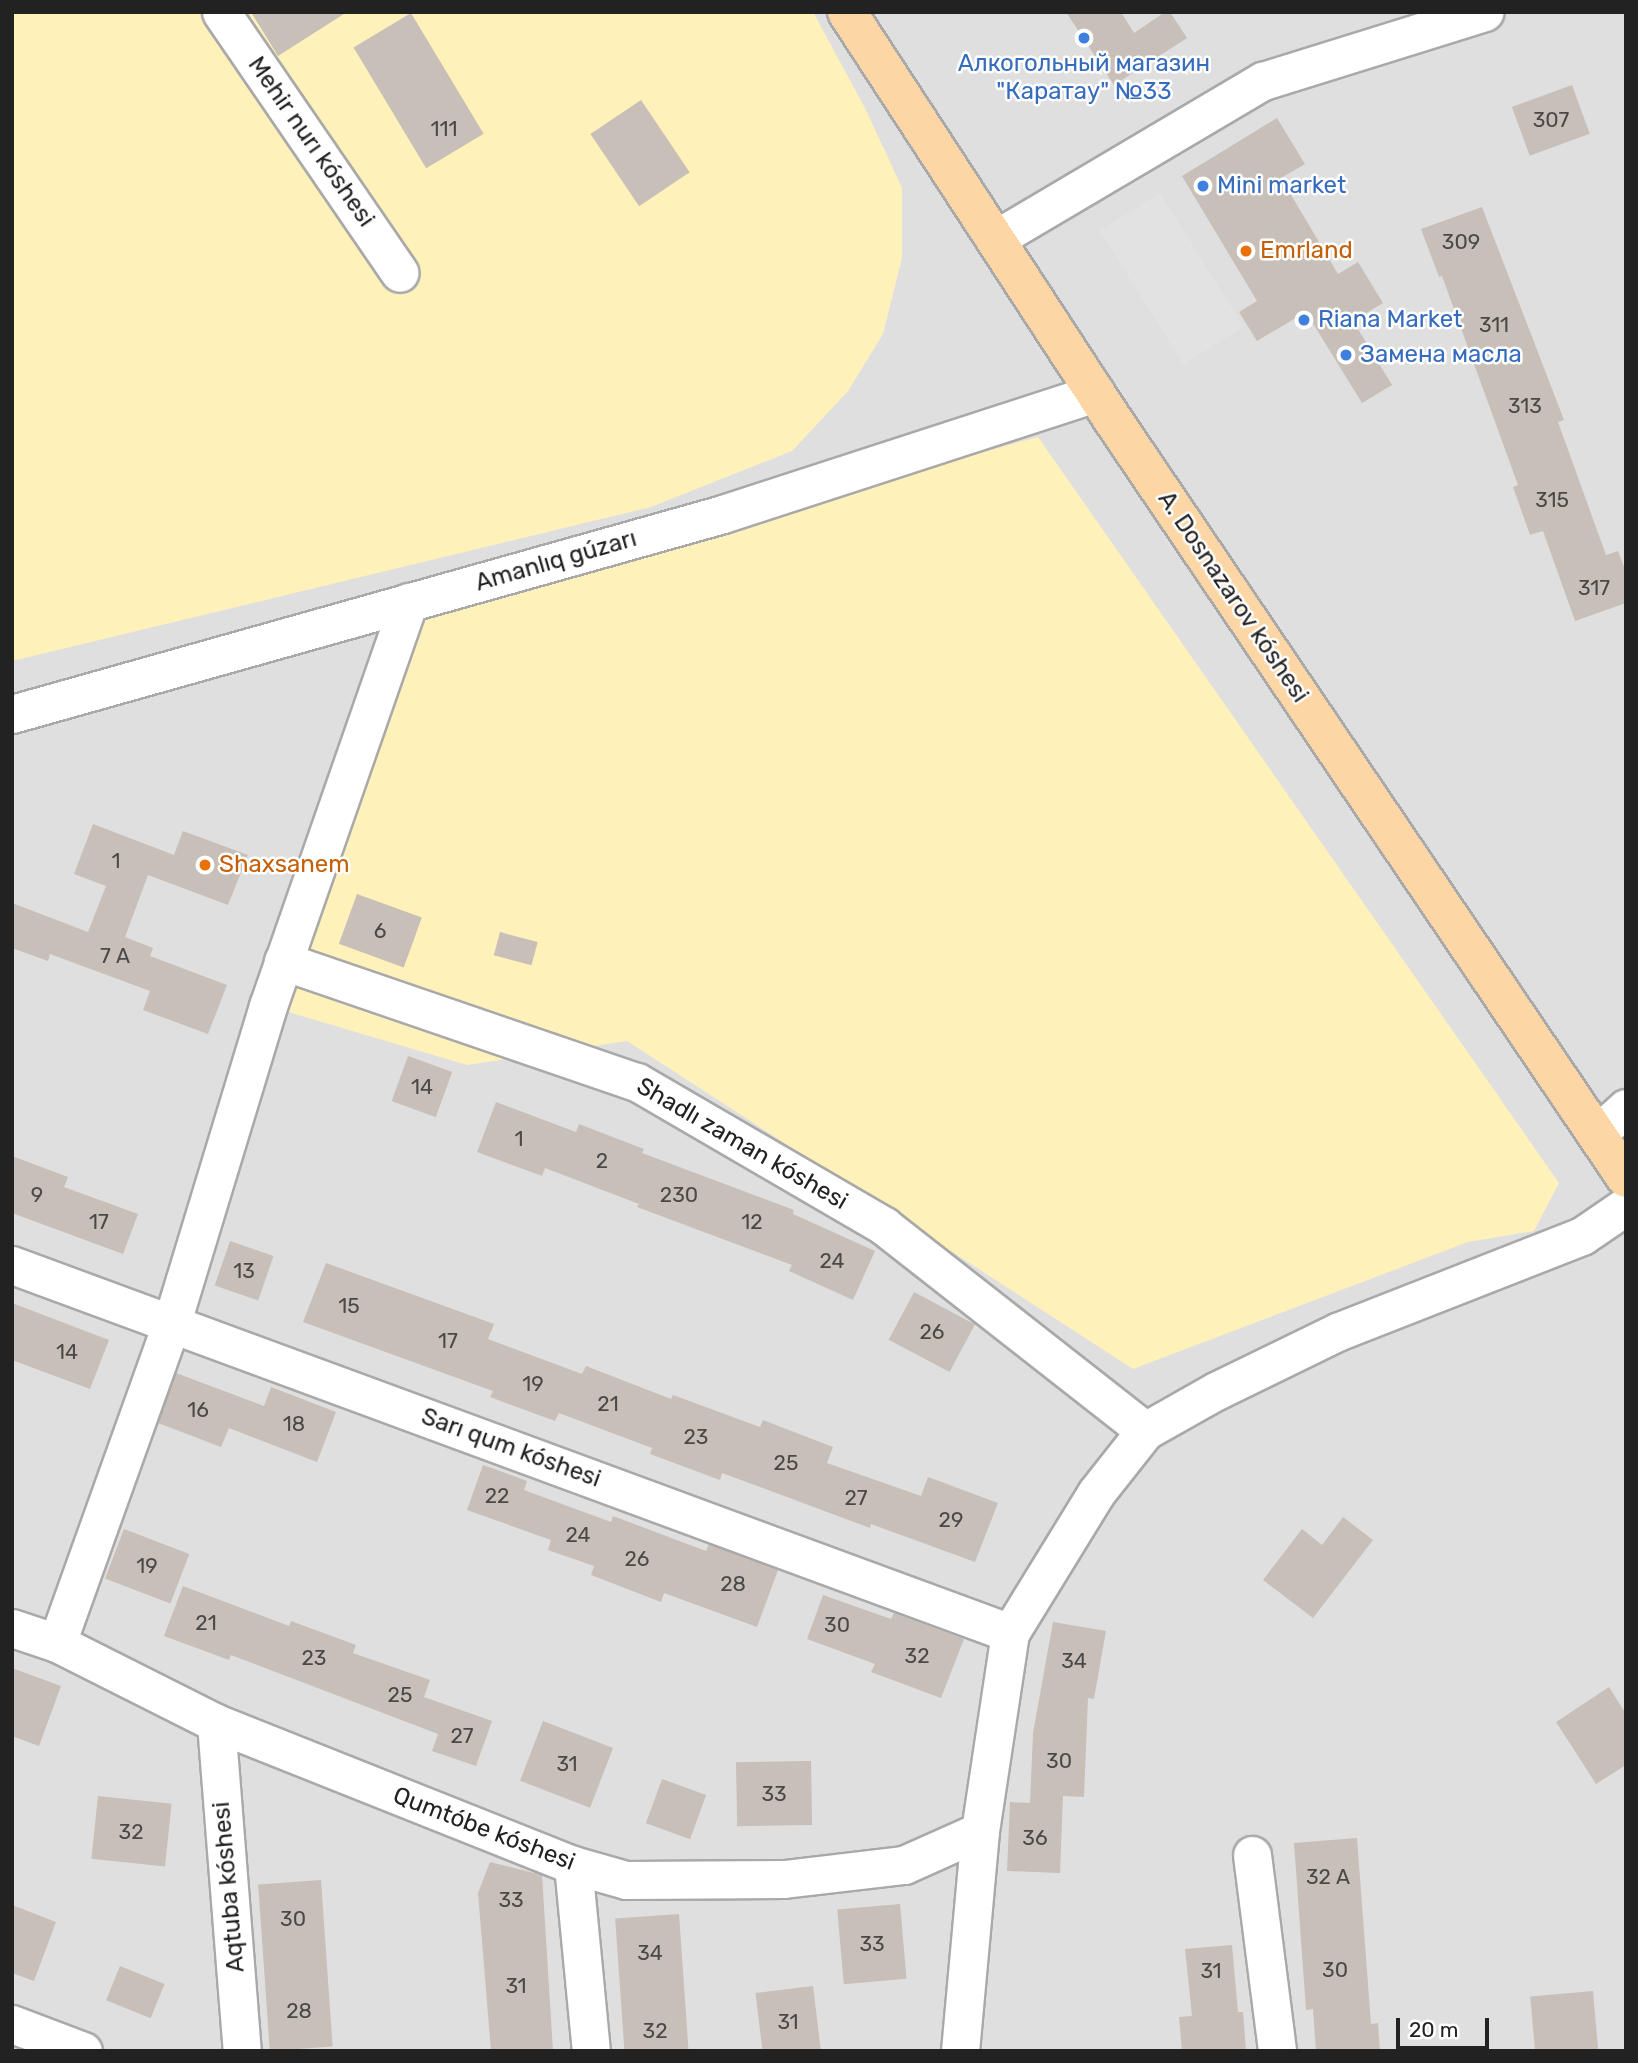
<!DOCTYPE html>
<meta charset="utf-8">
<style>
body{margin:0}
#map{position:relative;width:1638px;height:2063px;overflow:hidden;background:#f2efe9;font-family:Rubik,sans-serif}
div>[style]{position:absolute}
.residential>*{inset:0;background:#e0dfdf;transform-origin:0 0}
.sand>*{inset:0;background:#fff1ba}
.parking>*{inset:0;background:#e2e2e2;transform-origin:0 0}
.building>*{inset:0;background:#c7bfb8;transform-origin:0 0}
.roads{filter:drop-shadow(2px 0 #a9a9a9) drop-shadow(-2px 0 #a9a9a9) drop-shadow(0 2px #a9a9a9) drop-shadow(0 -2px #a9a9a9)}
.minor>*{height:37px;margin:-18.5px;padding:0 18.5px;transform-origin:18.5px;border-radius:18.5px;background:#fff}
.major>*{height:38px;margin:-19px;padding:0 19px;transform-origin:19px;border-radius:19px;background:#fcd6a4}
.dots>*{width:19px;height:19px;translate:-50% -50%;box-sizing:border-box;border:4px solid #fff;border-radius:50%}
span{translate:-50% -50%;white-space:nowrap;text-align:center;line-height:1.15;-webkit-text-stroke:5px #fff;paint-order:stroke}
.number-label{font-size:21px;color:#4b4948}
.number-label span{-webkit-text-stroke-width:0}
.shop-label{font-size:24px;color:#366cbe}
.left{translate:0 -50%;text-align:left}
.street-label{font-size:24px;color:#222}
.food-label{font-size:24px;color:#c56008}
.frame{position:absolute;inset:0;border:14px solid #222;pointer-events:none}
.scale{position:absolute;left:1396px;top:2018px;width:93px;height:32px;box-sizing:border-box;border:4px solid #222;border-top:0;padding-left:9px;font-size:21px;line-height:24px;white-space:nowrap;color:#222;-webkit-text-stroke:5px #fff;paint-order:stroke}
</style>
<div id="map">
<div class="residential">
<div style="left:12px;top:12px;width:1614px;height:2039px"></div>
</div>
<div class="sand">
<div style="clip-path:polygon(12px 12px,813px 12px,865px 108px,902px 188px,902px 258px,883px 334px,848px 391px,792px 451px,651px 507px,12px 661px)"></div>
<div style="clip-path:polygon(1038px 437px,1559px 1183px,1534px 1231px,1468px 1242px,1133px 1369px,627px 1041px,467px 1065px,268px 1006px,416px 607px)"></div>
</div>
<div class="parking">
<div style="left:1160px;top:193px;width:158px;height:71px;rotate:58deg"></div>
</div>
<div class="building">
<div style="clip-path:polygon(251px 12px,347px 12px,278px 56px)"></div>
<div style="clip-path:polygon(1066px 12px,1121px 12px,1134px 33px,1165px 12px,1170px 12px,1187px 38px,1114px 85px)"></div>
<div style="left:411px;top:13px;width:141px;height:67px;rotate:59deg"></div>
<div style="left:1572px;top:85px;width:52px;height:64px;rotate:70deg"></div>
<div style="left:641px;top:100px;width:87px;height:61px;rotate:56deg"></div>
<div style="clip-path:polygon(1277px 118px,1305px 164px,1281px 178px,1338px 274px,1358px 262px,1383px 303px,1353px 321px,1392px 385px,1362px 403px,1306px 312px,1257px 341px,1239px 312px,1257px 301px,1182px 176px)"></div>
<div style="clip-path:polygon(1482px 207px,1564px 420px,1558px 422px,1606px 555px,1618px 551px,1626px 572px,1626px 603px,1575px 621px,1543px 531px,1530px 535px,1513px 487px,1518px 485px,1442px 276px,1439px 277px,1421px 229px)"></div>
<div style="clip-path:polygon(93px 824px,174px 855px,183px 831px,248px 855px,228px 905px,148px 875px,125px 937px,153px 948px,150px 956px,227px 985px,208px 1034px,143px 1010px,150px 991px,50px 954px,48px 961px,12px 948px,12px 903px,88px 932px,106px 886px,74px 874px)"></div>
<div style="left:357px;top:894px;width:69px;height:53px;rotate:20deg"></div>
<div style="left:500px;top:932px;width:39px;height:24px;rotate:15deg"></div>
<div style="left:408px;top:1056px;width:47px;height:48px;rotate:20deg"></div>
<div style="clip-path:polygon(496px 1102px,576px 1132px,579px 1124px,644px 1149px,642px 1153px,794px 1210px,793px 1214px,875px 1251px,853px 1300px,789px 1271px,792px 1265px,637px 1207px,639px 1204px,545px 1168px,542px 1176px,477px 1152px)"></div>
<div style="clip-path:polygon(12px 1156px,68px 1177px,64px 1187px,138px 1214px,123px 1254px,12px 1213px)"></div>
<div style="left:230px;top:1241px;width:46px;height:47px;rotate:19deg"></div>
<div style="clip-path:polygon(326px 1263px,494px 1324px,488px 1339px,582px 1374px,586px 1366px,671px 1399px,673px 1395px,760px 1427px,763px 1420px,833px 1447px,827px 1463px,921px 1496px,928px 1477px,998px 1503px,975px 1562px,871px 1524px,870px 1528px,722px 1473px,720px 1480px,650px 1454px,652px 1448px,559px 1413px,555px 1421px,490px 1397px,493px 1391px,303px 1322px)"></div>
<div style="left:914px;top:1292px;width:69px;height:54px;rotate:28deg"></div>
<div style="clip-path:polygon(12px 1303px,109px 1340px,90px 1389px,12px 1360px)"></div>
<div style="clip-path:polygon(176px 1373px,264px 1406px,271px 1387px,336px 1412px,317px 1462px,229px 1428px,221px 1447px,158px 1423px)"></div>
<div style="clip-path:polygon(483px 1465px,527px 1481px,524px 1490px,611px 1522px,613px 1516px,706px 1551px,709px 1544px,778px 1570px,757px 1627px,664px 1593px,661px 1602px,591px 1575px,594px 1566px,548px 1550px,551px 1540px,467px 1510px)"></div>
<div style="clip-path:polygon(1343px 1517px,1373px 1540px,1313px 1618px,1263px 1580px,1302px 1529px,1322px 1545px)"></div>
<div style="left:124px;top:1529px;width:70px;height:53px;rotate:21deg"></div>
<div style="clip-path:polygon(183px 1586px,289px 1626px,291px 1621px,356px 1645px,353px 1653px,430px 1680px,424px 1697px,492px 1721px,476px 1766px,432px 1751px,438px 1734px,231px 1655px,229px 1660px,164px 1636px)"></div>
<div style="clip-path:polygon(823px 1595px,891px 1619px,894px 1613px,964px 1639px,941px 1698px,871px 1672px,875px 1664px,807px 1639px)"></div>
<div style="clip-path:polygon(1053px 1622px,1106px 1631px,1094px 1699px,1088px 1698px,1084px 1797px,1063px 1796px,1060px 1873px,1007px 1871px,1010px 1802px,1030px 1803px,1033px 1733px)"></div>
<div style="clip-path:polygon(12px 1668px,61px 1686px,39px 1746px,12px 1736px)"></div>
<div style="clip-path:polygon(1609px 1687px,1626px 1714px,1626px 1765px,1596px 1784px,1556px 1722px)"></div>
<div style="left:543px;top:1721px;width:75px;height:64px;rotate:21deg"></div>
<div style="left:811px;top:1761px;width:64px;height:75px;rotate:89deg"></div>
<div style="left:662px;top:1779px;width:47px;height:47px;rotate:20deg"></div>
<div style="left:98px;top:1796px;width:74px;height:63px;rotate:6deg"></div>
<div style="clip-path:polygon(1357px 1838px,1371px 2024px,1378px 2023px,1380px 2051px,1316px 2051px,1313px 2009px,1306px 2010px,1294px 1843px)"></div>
<div style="clip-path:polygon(490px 1862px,542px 1875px,553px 2051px,491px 2051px,478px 1893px)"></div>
<div style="left:321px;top:1880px;width:167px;height:63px;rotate:86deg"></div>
<div style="left:900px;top:1904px;width:75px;height:63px;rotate:85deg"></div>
<div style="clip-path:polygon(12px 1905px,56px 1922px,34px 1981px,12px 1973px)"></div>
<div style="left:679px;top:1914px;width:137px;height:64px;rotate:86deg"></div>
<div style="clip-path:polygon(1232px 1945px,1238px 2012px,1243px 2012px,1246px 2051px,1182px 2051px,1179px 2017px,1192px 2016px,1185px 1949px)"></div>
<div style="left:120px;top:1966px;width:48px;height:37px;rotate:22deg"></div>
<div style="left:813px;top:1986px;width:65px;height:58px;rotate:83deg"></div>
<div style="left:1593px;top:1991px;width:60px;height:63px;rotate:85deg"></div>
</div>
<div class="roads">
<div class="minor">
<div style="left:221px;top:12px;width:316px;rotate:55.6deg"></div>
<div style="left:997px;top:238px;width:309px;rotate:-30.6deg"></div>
<div style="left:1263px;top:81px;width:232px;rotate:-17.3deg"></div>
<div style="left:12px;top:714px;width:739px;rotate:-15.71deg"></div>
<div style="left:723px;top:514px;width:392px;rotate:-18deg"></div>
<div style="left:283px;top:961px;width:374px;rotate:18.9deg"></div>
<div style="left:637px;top:1082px;width:286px;rotate:30.2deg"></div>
<div style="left:884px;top:1226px;width:332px;rotate:38.1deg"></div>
<div style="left:1597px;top:1134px;width:39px;rotate:-42deg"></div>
<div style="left:12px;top:1265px;width:1064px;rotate:20.24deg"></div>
<div style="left:12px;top:1628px;width:47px;rotate:18.4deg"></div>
<div style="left:57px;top:1643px;width:178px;rotate:26.7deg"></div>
<div style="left:216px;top:1723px;width:384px;rotate:21.7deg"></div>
<div style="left:573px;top:1865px;width:55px;rotate:15.8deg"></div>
<div style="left:626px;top:1880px;width:158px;rotate:-0.4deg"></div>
<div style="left:784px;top:1879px;width:121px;rotate:-6.7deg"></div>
<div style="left:904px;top:1865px;width:83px;rotate:-24.1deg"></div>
<div style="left:57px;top:1643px;width:341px;rotate:-70.3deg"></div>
<div style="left:172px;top:1322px;width:330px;rotate:-73.1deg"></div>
<div style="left:268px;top:1006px;width:428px;rotate:-70.8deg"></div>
<div style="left:216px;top:1723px;width:329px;rotate:85.5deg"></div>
<div style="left:1252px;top:1855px;width:198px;rotate:82.7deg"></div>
<div style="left:573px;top:1865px;width:187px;rotate:84.5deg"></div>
<div style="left:12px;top:2024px;width:76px;rotate:20.8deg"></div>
<div style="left:960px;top:2051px;width:221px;rotate:-84.8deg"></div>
<div style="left:980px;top:1831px;width:200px;rotate:-81.4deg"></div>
<div style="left:1010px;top:1633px;width:164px;rotate:-58.4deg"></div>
<div style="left:1096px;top:1493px;width:79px;rotate:-51.7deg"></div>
<div style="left:1145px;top:1431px;width:81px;rotate:-29.4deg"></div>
<div style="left:1216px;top:1391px;width:135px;rotate:-26deg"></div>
<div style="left:1337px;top:1332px;width:263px;rotate:-21.4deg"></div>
<div style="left:1582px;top:1236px;width:53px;rotate:-34.3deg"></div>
</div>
<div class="major">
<div style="left:847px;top:12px;width:487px;rotate:56.9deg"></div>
<div style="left:1113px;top:420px;width:915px;rotate:55.91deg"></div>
</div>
</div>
<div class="dots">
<div style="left:1084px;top:38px;background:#3f7fe0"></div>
<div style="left:1203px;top:186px;background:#3f7fe0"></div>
<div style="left:1246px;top:251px;background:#e8710a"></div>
<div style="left:1304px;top:320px;background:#3f7fe0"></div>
<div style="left:1346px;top:355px;background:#3f7fe0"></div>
<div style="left:205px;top:865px;background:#e8710a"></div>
</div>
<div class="number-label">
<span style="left:1551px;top:120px">307</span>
<span style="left:444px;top:129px">111</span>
<span style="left:1461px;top:242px">309</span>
<span style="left:1494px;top:325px">311</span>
<span style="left:1525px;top:406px">313</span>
<span style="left:1552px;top:500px">315</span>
<span style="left:1594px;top:588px">317</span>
<span style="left:116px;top:861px">1</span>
<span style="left:380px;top:931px">6</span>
<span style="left:115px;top:956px">7 А</span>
<span style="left:422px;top:1087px">14</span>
<span style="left:519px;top:1139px">1</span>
<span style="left:602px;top:1161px">2</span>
<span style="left:37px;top:1195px">9</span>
<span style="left:679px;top:1195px">230</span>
<span style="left:99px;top:1222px">17</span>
<span style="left:752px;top:1222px">12</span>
<span style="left:832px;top:1261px">24</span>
<span style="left:244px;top:1271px">13</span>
<span style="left:349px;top:1306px">15</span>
<span style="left:932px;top:1332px">26</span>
<span style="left:448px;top:1341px">17</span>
<span style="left:67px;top:1352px">14</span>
<span style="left:533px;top:1384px">19</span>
<span style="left:608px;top:1404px">21</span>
<span style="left:198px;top:1410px">16</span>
<span style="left:294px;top:1424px">18</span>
<span style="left:696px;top:1437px">23</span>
<span style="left:786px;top:1463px">25</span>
<span style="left:497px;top:1496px">22</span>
<span style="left:856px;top:1498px">27</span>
<span style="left:951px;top:1520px">29</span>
<span style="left:578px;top:1535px">24</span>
<span style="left:637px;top:1559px">26</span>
<span style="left:147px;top:1566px">19</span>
<span style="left:733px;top:1584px">28</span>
<span style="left:206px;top:1623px">21</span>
<span style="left:837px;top:1625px">30</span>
<span style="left:917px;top:1656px">32</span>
<span style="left:314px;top:1658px">23</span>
<span style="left:1074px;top:1661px">34</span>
<span style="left:400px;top:1695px">25</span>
<span style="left:462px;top:1736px">27</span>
<span style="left:1059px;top:1761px">30</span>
<span style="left:567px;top:1764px">31</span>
<span style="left:774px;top:1794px">33</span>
<span style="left:131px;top:1832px">32</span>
<span style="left:1035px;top:1838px">36</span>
<span style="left:1328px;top:1877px">32 А</span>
<span style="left:511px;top:1900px">33</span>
<span style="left:293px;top:1919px">30</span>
<span style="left:872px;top:1944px">33</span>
<span style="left:650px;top:1953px">34</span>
<span style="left:1335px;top:1970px">30</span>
<span style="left:1211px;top:1971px">31</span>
<span style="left:516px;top:1986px">31</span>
<span style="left:299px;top:2011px">28</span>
<span style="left:788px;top:2022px">31</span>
<span style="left:655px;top:2031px">32</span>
</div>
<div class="shop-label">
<span style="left:1084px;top:78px">Алкогольный магазин<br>"Каратау" №33</span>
<span class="left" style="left:1217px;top:186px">Mini market</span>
<span class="left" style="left:1318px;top:320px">Riana Market</span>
<span class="left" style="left:1360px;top:355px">Замена масла</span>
</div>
<div class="street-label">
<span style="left:311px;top:142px;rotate:55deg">Mehir nurı kóshesi</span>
<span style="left:556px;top:561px;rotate:-16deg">Amanlıq gúzarı</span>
<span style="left:1233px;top:597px;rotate:56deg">A. Dosnazarov kóshesi</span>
<span style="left:742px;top:1144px;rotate:30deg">Shadlı zaman kóshesi</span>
<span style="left:511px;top:1448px;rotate:20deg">Sarı qum kóshesi</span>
<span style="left:484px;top:1829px;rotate:21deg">Qumtóbe kóshesi</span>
<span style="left:229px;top:1887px;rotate:-95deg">Aqtuba kóshesi</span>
</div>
<div class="food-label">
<span class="left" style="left:1260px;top:251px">Emrland</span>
<span class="left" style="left:219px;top:865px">Shaxsanem</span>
</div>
<div class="frame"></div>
<div class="scale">20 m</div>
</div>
